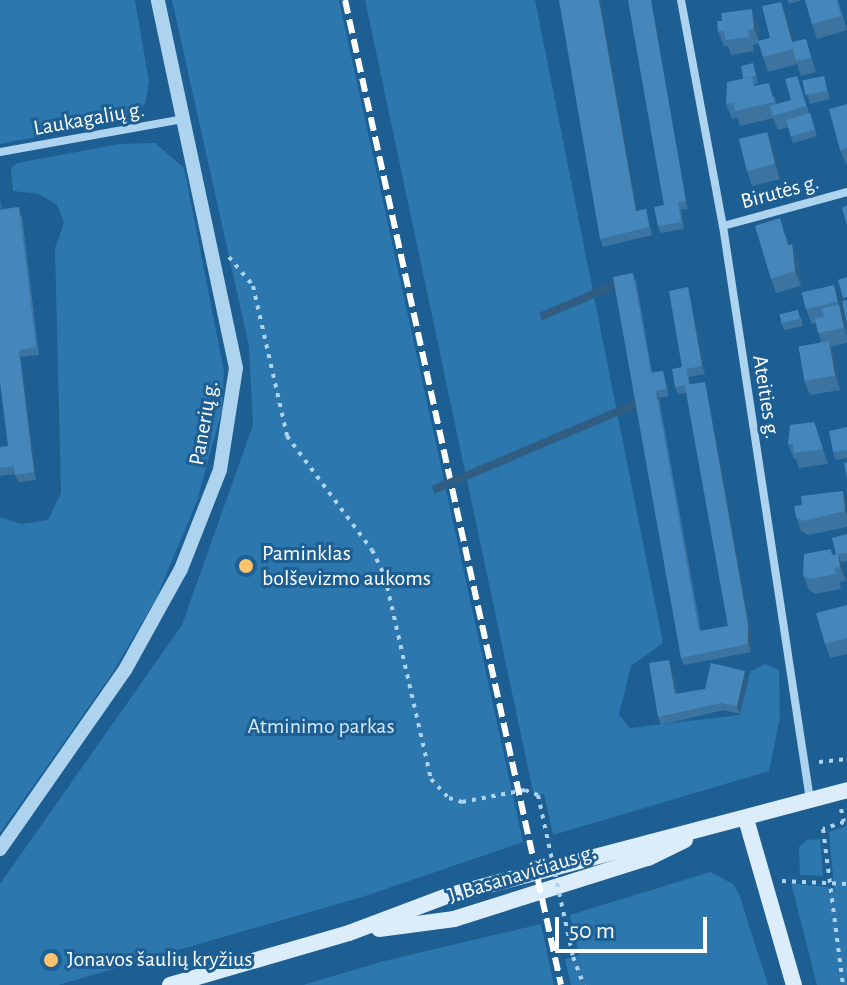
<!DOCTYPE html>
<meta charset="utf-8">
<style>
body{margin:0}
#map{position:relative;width:847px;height:985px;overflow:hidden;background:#1d5e93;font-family:"Alegreya Sans",sans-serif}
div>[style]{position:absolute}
.green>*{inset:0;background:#2d77af}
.path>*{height:4px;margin-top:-2px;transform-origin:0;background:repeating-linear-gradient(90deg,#aed3ee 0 4px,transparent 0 10px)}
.minor>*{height:8px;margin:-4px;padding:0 4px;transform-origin:4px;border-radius:4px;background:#aed3ee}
.tertiary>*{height:14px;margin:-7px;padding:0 7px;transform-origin:7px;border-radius:7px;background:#aed3ee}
.secondary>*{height:16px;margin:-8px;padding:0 8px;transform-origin:8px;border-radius:8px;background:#dbecfa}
.rail>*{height:6px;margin-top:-3px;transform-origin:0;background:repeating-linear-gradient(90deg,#fff 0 14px,transparent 0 20px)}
.path-bridge>*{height:4px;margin-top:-2px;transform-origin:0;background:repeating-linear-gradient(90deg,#aed3ee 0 4px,transparent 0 10px)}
.wall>*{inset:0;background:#3b74a0}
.shaded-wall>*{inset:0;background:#305e82;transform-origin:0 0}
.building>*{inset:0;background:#4587ba;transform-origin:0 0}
.dots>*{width:22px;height:22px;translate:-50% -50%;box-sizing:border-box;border:4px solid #1d5e93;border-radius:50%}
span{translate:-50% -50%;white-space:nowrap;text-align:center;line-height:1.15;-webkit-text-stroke:6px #1d5e93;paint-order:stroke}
.street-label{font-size:22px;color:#fff}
.poi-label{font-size:22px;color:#fff}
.left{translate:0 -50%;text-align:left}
.park-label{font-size:22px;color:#d4eafa}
.scale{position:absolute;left:555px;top:917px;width:152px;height:36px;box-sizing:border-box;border:4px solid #fff;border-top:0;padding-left:10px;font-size:24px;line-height:28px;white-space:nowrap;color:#fff;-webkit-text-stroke:6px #1d5e93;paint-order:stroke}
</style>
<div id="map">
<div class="green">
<div style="clip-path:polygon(0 0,135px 0,149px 82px,145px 104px,134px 118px,0 144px)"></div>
<div style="clip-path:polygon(172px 0,339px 0,523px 842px,365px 896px,58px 985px,0 985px,0 884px,182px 625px,253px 425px,249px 346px)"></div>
<div style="clip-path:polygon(365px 0,535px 0,663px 643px,631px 666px,619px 715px,630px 728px,740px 715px,750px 672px,765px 664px,779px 670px,780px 718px,769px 771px,553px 835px,544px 794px,534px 796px)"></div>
<div style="clip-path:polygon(155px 143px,184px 168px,224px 371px,222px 410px,197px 501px,156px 599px,111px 675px,0 833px,0 517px,21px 524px,48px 520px,61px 493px,55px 248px,64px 223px,57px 205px,39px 194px,13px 191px,11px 168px,17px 163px,120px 144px)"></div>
<div style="clip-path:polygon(847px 826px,847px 985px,817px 985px,791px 883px,834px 888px,829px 832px)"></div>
<div style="clip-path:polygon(820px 839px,823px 876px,800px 875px,799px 847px,807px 840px)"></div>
<div style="clip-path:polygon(710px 872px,733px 884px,739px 894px,768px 985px,571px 985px,565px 959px,579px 955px,570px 915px)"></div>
<div style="clip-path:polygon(541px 924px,554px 985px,303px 985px,384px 961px)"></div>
</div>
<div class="path">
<div style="left:229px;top:257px;width:38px;rotate:50deg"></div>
<div style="left:253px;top:286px;width:154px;rotate:77.2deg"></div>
<div style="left:287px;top:436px;width:142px;rotate:53.3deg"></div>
<div style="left:372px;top:550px;width:30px;rotate:64deg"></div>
<div style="left:385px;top:577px;width:207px;rotate:77.2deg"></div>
<div style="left:431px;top:779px;width:26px;rotate:47deg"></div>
<div style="left:449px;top:798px;width:14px;rotate:17deg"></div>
<div style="left:462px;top:802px;width:64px;rotate:-10.8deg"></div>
<div style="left:525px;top:790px;width:14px;rotate:21deg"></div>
<div style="left:819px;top:762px;width:28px;rotate:-6deg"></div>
<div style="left:841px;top:809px;width:13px;rotate:77deg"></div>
<div style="left:844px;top:822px;width:22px;rotate:162deg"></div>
<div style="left:823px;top:829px;width:157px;rotate:82.7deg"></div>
<div style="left:782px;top:881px;width:65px;rotate:2.6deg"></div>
<div style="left:573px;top:957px;width:30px;rotate:69deg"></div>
</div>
<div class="minor">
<div style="left:681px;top:0;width:230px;rotate:79.5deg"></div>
<div style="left:723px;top:226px;width:581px;rotate:81.38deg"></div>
<div style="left:0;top:152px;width:187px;rotate:-10.2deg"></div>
<div style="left:723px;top:226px;width:129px;rotate:-15.3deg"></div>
</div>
<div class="tertiary">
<div style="left:0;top:849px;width:218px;rotate:-55.1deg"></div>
<div style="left:125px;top:670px;width:115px;rotate:-61deg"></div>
<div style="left:181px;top:569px;width:106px;rotate:-68.5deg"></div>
<div style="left:220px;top:470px;width:103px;rotate:-81.1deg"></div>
<div style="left:236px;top:368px;width:376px;rotate:-102deg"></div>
</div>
<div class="secondary">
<div style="left:746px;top:819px;width:173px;rotate:73.9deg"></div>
<div style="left:379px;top:929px;width:76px;rotate:-7.6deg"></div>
<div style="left:454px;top:919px;width:203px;rotate:-17.5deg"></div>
<div style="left:648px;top:858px;width:41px;rotate:-25.9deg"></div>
<div style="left:170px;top:985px;width:186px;rotate:-16.2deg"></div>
<div style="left:349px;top:933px;width:105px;rotate:-20.7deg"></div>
<div style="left:447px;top:896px;width:414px;rotate:-14.8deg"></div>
</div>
<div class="rail">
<div style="left:345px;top:0;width:1008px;rotate:77.63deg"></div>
</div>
<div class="path-bridge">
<div style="left:538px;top:795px;width:166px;rotate:77.8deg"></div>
</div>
<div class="wall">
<div style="clip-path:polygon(628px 0,688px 209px,681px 210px,684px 229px,660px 233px,658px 226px,664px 205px)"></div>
<div style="clip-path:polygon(788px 0,802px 0,789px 4px)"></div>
<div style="clip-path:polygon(838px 0,847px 30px,817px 39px,812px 24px)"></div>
<div style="clip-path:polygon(781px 2px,793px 42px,806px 39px,816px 72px,801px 76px,797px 64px,768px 72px,759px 44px,753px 45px,754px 51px,731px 55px,728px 46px,724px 46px,718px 32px,757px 23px,759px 41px,770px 38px)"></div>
<div style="clip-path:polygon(753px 63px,758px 83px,754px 84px,755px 86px,775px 97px,776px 104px,791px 100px,797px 76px,817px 136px,793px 143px,788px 127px,778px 130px,773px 118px,740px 126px,737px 117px,732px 119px,726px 104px)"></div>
<div style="clip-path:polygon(824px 76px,830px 99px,810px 104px,807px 96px)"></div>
<div style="clip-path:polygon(847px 104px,847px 164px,846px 165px,840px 150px)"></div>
<div style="clip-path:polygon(767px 132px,772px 146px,780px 179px,752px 186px,747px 171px)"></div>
<div style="clip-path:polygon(0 197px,2px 209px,19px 207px,22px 215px,39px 355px,21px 357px,36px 480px,18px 482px,15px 474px,0 476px,0 447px,8px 446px)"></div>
<div style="clip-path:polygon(646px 209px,652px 235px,603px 247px,600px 239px,637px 211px)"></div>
<div style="clip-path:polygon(785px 233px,789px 245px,792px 244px,798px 259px,801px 286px,776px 293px,771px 279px)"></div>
<div style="clip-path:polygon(633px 273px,636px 280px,652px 372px,663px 371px,665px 378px,669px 396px,659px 398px,701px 631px,728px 626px,686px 393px,678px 394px,675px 387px,682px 367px,688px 287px,690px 295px,705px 374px,689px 377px,690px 385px,707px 389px,751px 632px,751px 652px,684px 665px,681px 658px)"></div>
<div style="clip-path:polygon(839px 300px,847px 331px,847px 343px,831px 347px,834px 356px,840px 390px,810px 395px,804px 381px,821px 342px,816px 323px,812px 324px,806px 309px)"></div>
<div style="clip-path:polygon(801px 317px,803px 326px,784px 330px,781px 323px)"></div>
<div style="clip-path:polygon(814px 422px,828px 464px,799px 468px,796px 459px,794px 459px,788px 444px)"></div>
<div style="clip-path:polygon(847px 427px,847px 458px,836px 460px,833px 452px)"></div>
<div style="clip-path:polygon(847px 503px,847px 527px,808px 535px,801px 531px,796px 517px,802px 505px)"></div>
<div style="clip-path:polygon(847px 534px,847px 561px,841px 562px,846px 581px,840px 582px,841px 589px,815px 594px,809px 590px,803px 575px,836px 554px)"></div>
<div style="clip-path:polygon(847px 606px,847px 654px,830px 658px,825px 644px)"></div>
<div style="clip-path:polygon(672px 667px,677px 694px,705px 689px,747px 678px,740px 714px,723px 710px,661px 725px,658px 717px)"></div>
</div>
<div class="shaded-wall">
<div style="clip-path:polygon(599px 0,601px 0,639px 219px,636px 211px)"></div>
<div style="clip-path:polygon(651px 0,652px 0,688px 209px,686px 201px)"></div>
<div style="clip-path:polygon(781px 2px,787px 16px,797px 57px,792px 42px)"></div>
<div style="clip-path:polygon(752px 9px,757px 23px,760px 44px,754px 29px)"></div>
<div style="clip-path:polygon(767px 132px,772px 146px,780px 179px,775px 164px)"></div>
<div style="left:19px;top:207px;width:9px;height:141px;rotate:69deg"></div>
<div style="clip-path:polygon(792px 244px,798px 259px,801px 286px,795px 271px)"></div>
<div style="left:633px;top:273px;width:8px;height:102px;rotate:67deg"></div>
<div style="clip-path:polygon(834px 285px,845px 319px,847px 337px,844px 328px)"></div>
<div style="clip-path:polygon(688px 287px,690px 295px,705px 374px,702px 366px)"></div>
<div style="clip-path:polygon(829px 341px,834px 356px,840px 390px,835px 375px)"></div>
<div style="clip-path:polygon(19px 350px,21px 357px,36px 480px,34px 472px)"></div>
<div style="clip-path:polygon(705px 382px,707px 389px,751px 632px,751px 652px,748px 644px)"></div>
<div style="left:656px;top:391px;width:8px;height:244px;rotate:67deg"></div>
<div style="clip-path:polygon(843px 491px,847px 503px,847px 516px,845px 511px)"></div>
<div style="clip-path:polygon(838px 554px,844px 569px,846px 581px,840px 567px)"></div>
<div style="clip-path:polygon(669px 660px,672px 667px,678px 702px,675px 694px)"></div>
<div style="clip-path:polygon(745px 671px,747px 678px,740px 714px,737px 706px)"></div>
</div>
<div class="building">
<div style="clip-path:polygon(559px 0,599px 0,636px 211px,646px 209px,649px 227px,600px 239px)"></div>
<div style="clip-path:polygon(628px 0,651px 0,686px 201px,678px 202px,681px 222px,658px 226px,654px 207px,664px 205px)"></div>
<div style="clip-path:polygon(805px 0,837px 0,841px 16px,812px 24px)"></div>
<div style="clip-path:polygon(781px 2px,792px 42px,806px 39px,811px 58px,796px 61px,793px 49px,763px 57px,758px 41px,770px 38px,762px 6px)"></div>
<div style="clip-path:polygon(752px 9px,754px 29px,748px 30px,749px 37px,725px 40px,724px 31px,718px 32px,717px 21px,722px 21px,721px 13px)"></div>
<div style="clip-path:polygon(753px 63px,756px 76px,743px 78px,741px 66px)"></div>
<div style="clip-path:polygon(797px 76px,806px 106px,773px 116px,770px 106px,791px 100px,785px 79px)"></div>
<div style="left:824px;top:76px;width:15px;height:22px;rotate:79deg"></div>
<div style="clip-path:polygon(752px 77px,754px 86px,769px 83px,774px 102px,735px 111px,733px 103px,726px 104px,727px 82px)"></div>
<div style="clip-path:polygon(847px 104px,847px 148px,840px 150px,829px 109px)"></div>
<div style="left:810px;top:113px;width:17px;height:25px;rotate:73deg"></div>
<div style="left:767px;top:132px;width:33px;height:29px;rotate:76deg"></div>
<div style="clip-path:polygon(847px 205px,847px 225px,842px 208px)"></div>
<div style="clip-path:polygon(19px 207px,36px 347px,19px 350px,34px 472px,15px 475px,14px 466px,0 468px,0 447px,8px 446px,0 382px,0 210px)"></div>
<div style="clip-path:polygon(780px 218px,788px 246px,792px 244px,795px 271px,771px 279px,755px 226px)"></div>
<div style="clip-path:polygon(633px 273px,651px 373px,663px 371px,666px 389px,656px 391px,699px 631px,728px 626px,685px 385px,705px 382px,748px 624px,748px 644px,681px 658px,613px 277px)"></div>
<div style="clip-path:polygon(847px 277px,847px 297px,843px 298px,838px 280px)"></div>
<div style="left:834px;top:285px;width:17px;height:33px;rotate:77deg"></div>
<div style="clip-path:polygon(688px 287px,702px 366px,686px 369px,689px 384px,675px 387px,672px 369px,682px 367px,669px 291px)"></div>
<div style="clip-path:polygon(847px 300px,847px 323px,842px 301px)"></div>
<div style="clip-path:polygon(839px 305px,844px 328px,818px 333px,815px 318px,824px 317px,822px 308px)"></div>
<div style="left:798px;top:310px;width:9px;height:19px;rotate:77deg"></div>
<div style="left:829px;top:341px;width:35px;height:31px;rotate:80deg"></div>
<div style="clip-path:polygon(814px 422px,823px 449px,794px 453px,793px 444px,788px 444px,790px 425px)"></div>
<div style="clip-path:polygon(847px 427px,847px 450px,833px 452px,829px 431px)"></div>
<div style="clip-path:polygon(847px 462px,847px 479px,844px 463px)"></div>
<div style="clip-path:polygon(843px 491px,845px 511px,803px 521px,796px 517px,794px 506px,802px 505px,801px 496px)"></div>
<div style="clip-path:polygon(847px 534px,847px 553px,836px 554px,832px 538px)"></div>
<div style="clip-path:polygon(831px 549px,832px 555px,838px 554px,840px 567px,834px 568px,836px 574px,809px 579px,803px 575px,804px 554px)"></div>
<div style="clip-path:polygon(847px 605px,847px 638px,825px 644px,816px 613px)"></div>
<div style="clip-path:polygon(669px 660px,675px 694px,705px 689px,711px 663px,745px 671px,737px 706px,721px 703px,658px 717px,649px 663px)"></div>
</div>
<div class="dots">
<div style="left:246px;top:566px;background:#fec36c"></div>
<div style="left:51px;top:960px;background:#fec36c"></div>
</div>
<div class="street-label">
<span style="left:89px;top:119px;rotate:-10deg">Laukagalių g.</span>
<span style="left:780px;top:192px;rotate:-15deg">Birutės g.</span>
<span style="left:766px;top:397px;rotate:81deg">Ateities g.</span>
<span style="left:204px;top:423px;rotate:-80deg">Panerių g.</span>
<span style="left:522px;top:874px;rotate:-17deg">J. Basanavičiaus g.</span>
</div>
<div class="poi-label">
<span class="left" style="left:262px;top:566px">Paminklas<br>bolševizmo aukoms</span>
<span class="left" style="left:67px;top:960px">Jonavos šaulių kryžius</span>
</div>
<div class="park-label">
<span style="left:321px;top:727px">Atminimo parkas</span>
</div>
<div class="scale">50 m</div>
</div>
